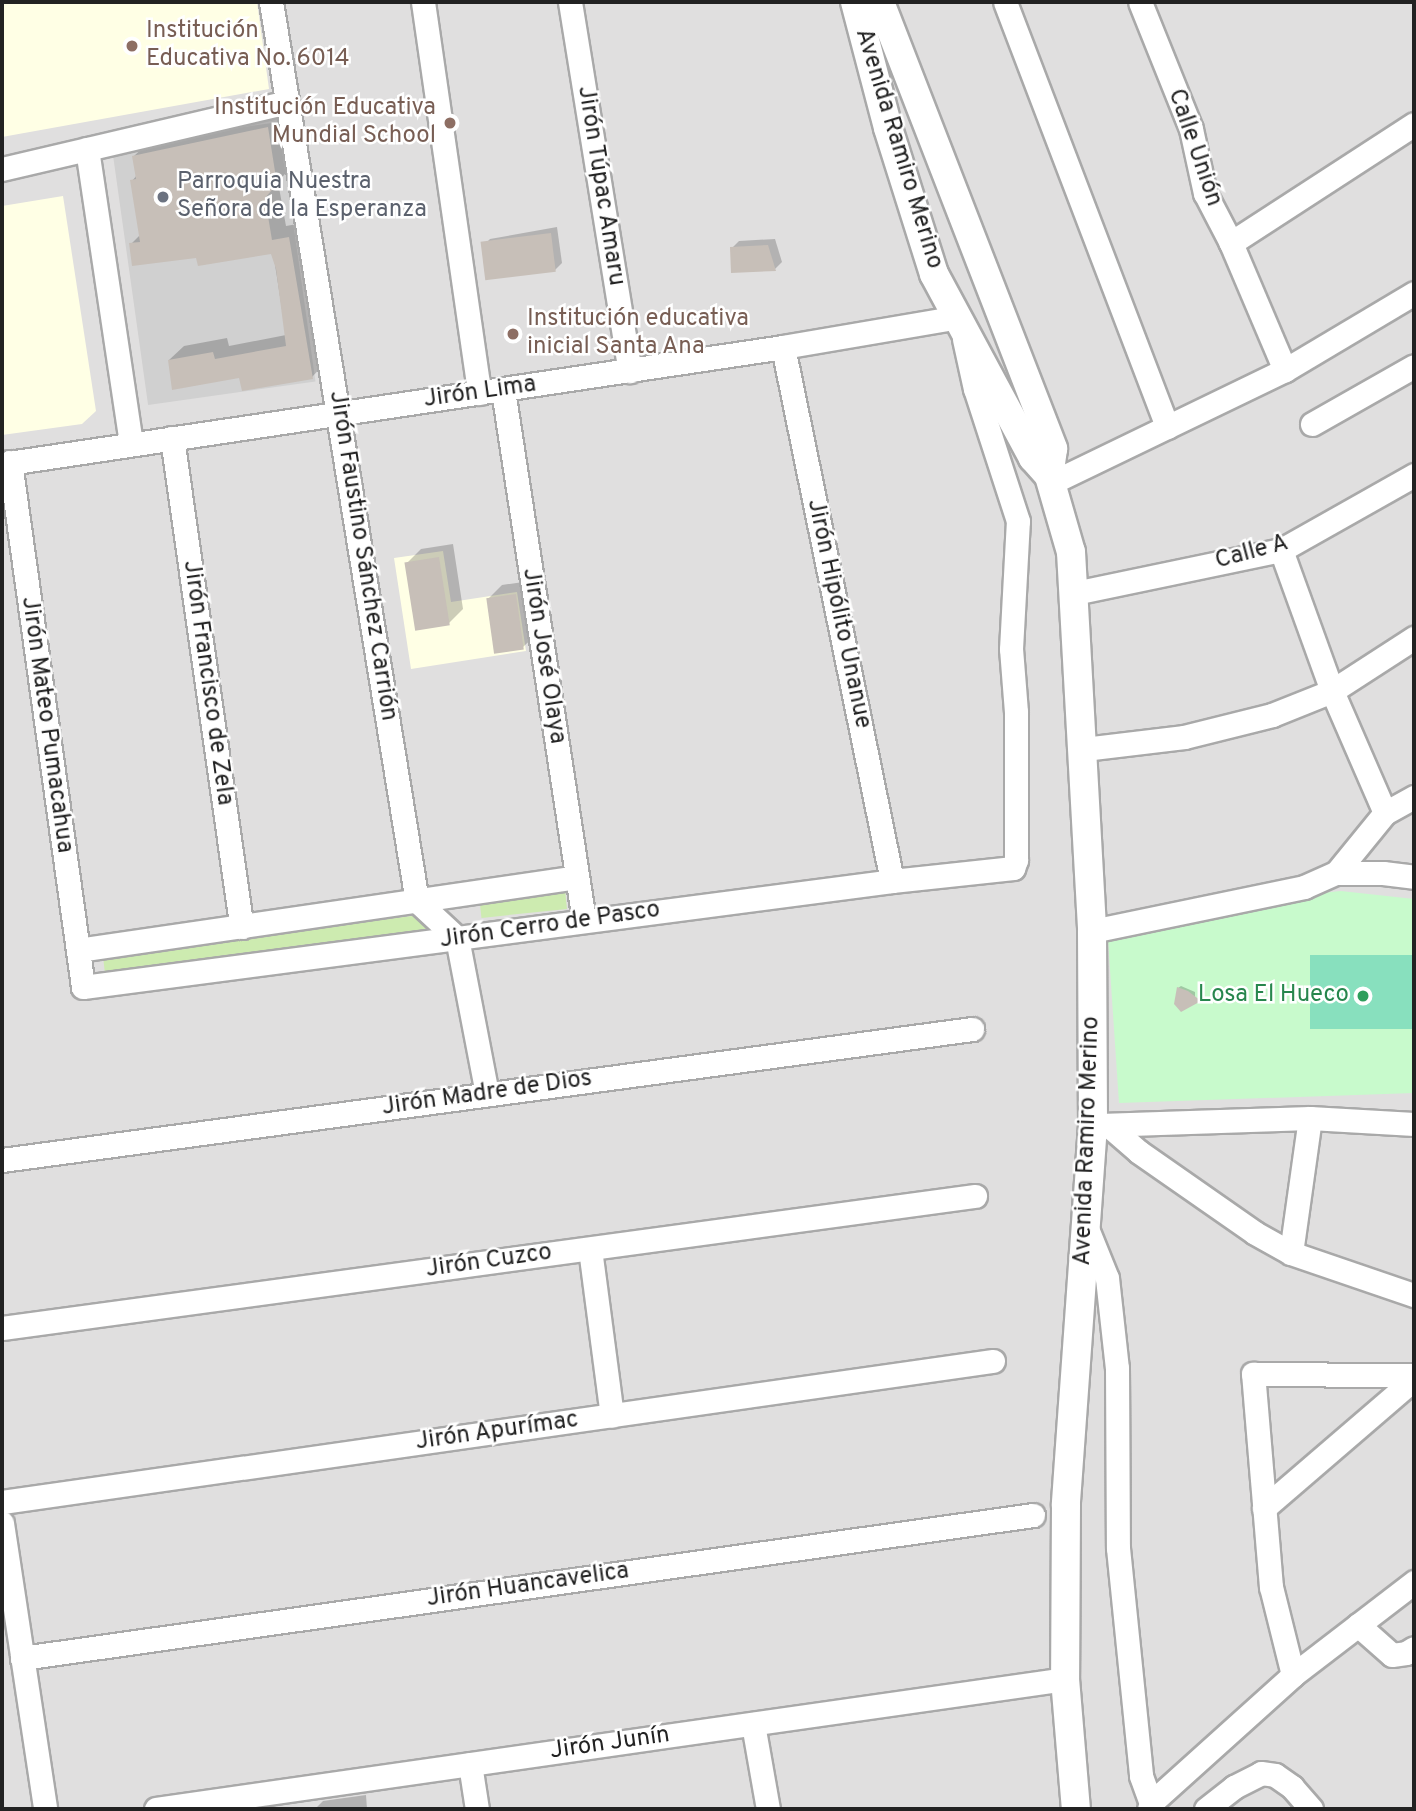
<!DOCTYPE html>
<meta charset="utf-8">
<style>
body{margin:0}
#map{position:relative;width:1416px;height:1811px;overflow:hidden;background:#f2efe9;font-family:Overpass,sans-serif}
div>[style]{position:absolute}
.residential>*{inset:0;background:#e0dfdf;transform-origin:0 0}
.education>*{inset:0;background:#ffffe5}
.religious>*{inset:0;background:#d0d0d0;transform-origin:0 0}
.grass>*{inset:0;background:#cdebb0;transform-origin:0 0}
.park>*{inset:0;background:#c8facc}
.pitch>*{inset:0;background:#88e0be;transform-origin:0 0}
.shadow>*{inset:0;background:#0003}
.building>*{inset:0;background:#c7bfb8;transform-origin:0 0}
.roads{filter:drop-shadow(2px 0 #a9a9a9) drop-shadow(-2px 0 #a9a9a9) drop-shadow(0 2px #a9a9a9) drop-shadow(0 -2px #a9a9a9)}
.minor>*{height:23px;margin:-11.5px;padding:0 11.5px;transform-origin:11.5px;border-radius:11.5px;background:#fff}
.tertiary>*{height:28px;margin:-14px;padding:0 14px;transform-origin:14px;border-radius:14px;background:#fff}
.dots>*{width:19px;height:19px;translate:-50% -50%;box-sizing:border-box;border:4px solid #fff;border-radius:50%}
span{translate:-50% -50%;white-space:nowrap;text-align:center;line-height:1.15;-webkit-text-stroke:5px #fff;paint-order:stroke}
.education-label{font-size:24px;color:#785e54}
.left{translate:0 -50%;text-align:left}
.right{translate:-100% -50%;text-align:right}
.street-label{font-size:24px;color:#222}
.worship-label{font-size:24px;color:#5b616d}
.leisure-label{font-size:24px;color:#27864d}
.frame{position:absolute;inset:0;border:4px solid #222;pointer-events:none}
</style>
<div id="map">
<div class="residential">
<div style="left:2px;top:2px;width:1412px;height:1807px"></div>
</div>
<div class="education">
<div style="clip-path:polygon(2px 2px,257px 2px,269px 89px,2px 137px)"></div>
<div style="clip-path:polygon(63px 196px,96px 411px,82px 424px,2px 435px,2px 206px)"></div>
<div style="clip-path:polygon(443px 551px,451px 602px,517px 592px,526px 651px,411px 669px,394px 558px)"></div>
</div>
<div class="religious">
<div style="left:279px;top:122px;width:262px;height:169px;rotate:82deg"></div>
</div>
<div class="grass">
<div style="left:565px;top:890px;width:19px;height:86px;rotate:84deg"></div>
<div style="clip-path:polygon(419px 915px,430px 928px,423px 932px,105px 974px,103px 956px)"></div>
</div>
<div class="park">
<div style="clip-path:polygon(1341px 891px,1414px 899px,1414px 1093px,1119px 1103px,1108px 940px,1311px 894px)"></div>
</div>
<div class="pitch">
<div style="left:1414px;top:955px;width:74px;height:104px;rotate:90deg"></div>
</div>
<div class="shadow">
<div style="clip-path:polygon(282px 114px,290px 168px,278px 182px,286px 226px,303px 223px,326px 362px,312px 377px,240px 376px,169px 360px,184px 346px,227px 338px,229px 346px,286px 335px,273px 252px,198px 256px,131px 244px,141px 234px,132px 181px,137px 175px,134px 156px,149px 142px)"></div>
<div style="clip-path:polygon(557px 227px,562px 263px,555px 270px,483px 246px,490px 239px)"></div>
<div style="clip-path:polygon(775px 239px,782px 262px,775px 269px,732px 248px,739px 241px)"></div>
<div style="clip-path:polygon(453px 544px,463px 609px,449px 623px,406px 564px,421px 549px)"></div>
<div style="clip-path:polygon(530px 581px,538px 633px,523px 647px,487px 600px,502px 585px)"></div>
<div style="clip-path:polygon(1181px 986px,1195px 992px,1195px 1001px,1178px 988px)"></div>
<div style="clip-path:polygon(366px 1795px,367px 1809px,315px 1809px,323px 1801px)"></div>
</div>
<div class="building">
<div style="clip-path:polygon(268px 127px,277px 184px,265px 198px,272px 240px,289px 237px,313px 379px,242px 391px,239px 378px,172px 390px,168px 360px,213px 352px,215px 359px,286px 346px,276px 269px,271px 254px,198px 266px,196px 258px,132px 266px,129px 243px,140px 242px,130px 180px,136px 179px,132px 156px)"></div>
<div style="left:551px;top:233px;width:39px;height:71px;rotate:83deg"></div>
<div style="clip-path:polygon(768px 245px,776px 271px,731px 273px,730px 247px)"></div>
<div style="left:439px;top:557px;width:69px;height:35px;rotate:81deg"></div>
<div style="left:516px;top:594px;width:56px;height:30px;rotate:82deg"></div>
<div style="clip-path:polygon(1177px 987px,1188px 991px,1201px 1001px,1181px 1012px,1174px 1004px)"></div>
</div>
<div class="roads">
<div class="minor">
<div style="left:271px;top:2px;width:911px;rotate:80.78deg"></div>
<div style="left:417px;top:901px;width:54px;rotate:42.8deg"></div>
<div style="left:457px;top:938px;width:159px;rotate:79.1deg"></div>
<div style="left:423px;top:2px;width:395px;rotate:81.8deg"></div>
<div style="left:570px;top:2px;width:374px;rotate:80.8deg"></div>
<div style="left:1005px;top:2px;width:455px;rotate:69.1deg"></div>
<div style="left:1140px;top:2px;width:137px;rotate:68.1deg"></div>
<div style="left:1191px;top:129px;width:66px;rotate:77.7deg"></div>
<div style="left:1205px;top:193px;width:56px;rotate:62.5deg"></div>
<div style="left:1231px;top:243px;width:138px;rotate:67deg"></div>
<div style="left:87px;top:149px;width:298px;rotate:81.5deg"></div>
<div style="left:2px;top:169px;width:293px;rotate:-13.2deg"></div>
<div style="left:1231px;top:243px;width:218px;rotate:-33deg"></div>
<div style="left:783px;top:347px;width:545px;rotate:78.46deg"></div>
<div style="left:503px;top:390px;width:537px;rotate:81.33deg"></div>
<div style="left:1312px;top:424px;width:117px;rotate:-29.6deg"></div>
<div style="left:172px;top:438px;width:494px;rotate:81.9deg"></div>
<div style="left:10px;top:462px;width:530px;rotate:82.08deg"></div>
<div style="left:83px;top:987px;width:816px;rotate:-7.46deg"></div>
<div style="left:892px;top:881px;width:122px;rotate:-6.1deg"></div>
<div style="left:1013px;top:868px;width:9px;rotate:-69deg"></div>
<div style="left:1016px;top:860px;width:148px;rotate:-90deg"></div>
<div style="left:1016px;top:712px;width:63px;rotate:-94.5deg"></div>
<div style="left:1011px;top:649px;width:128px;rotate:-86.9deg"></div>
<div style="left:1018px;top:521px;width:139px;rotate:-108deg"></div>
<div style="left:975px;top:389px;width:51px;rotate:-102.4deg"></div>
<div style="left:2px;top:464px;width:790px;rotate:-8.52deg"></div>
<div style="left:783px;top:347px;width:178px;rotate:-9.7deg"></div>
<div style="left:1051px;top:483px;width:260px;rotate:-25.8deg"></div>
<div style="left:1285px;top:370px;width:150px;rotate:-30.8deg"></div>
<div style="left:1281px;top:550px;width:150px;rotate:70.1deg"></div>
<div style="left:1332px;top:691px;width:133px;rotate:66.5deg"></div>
<div style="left:1075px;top:593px;width:210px;rotate:-11.8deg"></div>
<div style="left:1281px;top:550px;width:153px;rotate:-29.4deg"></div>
<div style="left:1084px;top:749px;width:101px;rotate:-6.8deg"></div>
<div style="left:1184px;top:737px;width:91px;rotate:-14deg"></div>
<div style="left:1272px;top:715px;width:65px;rotate:-21.8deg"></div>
<div style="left:1332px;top:691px;width:98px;rotate:-32.9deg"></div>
<div style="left:1336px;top:873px;width:47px"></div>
<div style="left:1383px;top:873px;width:31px;rotate:7deg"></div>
<div style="left:1092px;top:931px;width:217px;rotate:-11.7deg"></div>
<div style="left:1304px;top:887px;width:35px;rotate:-24deg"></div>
<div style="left:1336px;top:873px;width:77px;rotate:-50.8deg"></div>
<div style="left:1385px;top:813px;width:33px;rotate:-29deg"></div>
<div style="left:78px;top:950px;width:504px;rotate:-8.32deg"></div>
<div style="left:1100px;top:1125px;width:210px;rotate:-1.9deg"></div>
<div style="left:1310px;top:1118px;width:104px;rotate:3.3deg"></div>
<div style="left:1108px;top:1125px;width:41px;rotate:41.1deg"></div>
<div style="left:1139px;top:1152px;width:141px;rotate:34.9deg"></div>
<div style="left:1255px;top:1233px;width:41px;rotate:29.1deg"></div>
<div style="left:1291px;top:1253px;width:130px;rotate:18.9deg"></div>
<div style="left:2px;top:1160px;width:979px;rotate:-7.69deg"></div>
<div style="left:1088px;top:1231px;width:51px;rotate:68deg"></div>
<div style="left:1107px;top:1278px;width:91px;rotate:83.7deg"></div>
<div style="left:1117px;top:1368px;width:180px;rotate:89.7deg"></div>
<div style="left:1118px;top:1548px;width:229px;rotate:84.2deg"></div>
<div style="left:1141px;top:1776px;width:29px;rotate:70deg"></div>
<div style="left:590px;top:1249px;width:168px;rotate:82.5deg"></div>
<div style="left:1291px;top:1253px;width:136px;rotate:-82deg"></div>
<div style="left:2px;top:1328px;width:982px;rotate:-7.73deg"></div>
<div style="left:2px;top:1502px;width:1001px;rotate:-8.1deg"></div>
<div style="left:1264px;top:1508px;width:198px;rotate:-40.7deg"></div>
<div style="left:2px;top:1523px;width:289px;rotate:81.4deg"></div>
<div style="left:1358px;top:1625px;width:45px;rotate:41.4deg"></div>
<div style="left:1392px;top:1655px;width:14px;rotate:-8deg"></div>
<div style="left:1406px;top:1653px;width:9px;rotate:-32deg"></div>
<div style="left:22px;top:1658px;width:1021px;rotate:-8.05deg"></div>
<div style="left:1293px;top:1675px;width:91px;rotate:-104deg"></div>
<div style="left:1271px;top:1587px;width:214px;rotate:-94.8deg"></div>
<div style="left:1253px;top:1374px;width:161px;rotate:0.4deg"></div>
<div style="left:753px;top:1724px;width:86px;rotate:80deg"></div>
<div style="left:470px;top:1764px;width:46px;rotate:81.2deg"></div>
<div style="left:156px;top:1809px;width:918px;rotate:-8.14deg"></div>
<div style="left:1149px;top:1809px;width:6px;rotate:-72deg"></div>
<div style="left:1151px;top:1803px;width:191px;rotate:-42deg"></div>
<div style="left:1293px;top:1675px;width:153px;rotate:-37.5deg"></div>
<div style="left:1206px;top:1809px;width:36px;rotate:-38deg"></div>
<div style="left:1234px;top:1787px;width:30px;rotate:-27deg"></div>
<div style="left:1261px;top:1773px;width:14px;rotate:8deg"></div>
<div style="left:1275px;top:1775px;width:21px;rotate:35deg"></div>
<div style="left:1292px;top:1787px;width:29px;rotate:49deg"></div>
</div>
<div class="tertiary">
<div style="left:855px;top:2px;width:130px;rotate:75.3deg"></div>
<div style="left:888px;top:128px;width:153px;rotate:72.5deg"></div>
<div style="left:934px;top:274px;width:209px;rotate:61.7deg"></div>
<div style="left:1033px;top:458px;width:24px;rotate:48deg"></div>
<div style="left:1049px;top:476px;width:79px;rotate:73.9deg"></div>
<div style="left:1071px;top:552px;width:380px;rotate:86.8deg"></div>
<div style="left:1092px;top:931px;width:194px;rotate:89.7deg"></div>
<div style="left:1093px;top:1125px;width:381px;rotate:94.1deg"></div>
<div style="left:1066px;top:1505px;width:174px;rotate:90.3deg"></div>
<div style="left:1065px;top:1679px;width:130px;rotate:85.2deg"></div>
<div style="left:880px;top:2px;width:479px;rotate:68.8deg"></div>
<div style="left:1053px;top:449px;width:27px;rotate:98deg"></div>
</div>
</div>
<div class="dots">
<div style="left:132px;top:46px;background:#8d6e63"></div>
<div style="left:450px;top:123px;background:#8d6e63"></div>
<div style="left:163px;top:197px;background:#6b7280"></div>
<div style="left:513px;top:334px;background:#8d6e63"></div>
<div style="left:1363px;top:996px;background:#2e9e5b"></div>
</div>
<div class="education-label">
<span class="left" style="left:146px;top:46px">Institución<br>Educativa No. 6014</span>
<span class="right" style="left:436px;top:123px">Institución Educativa<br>Mundial School</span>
<span class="left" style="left:527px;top:334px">Institución educativa<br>inicial Santa Ana</span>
</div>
<div class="street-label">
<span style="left:1194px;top:148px;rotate:71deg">Calle Unión</span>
<span style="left:898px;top:149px;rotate:73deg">Avenida Ramiro Merino</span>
<span style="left:600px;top:186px;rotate:81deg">Jirón Túpac Amaru</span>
<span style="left:480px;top:393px;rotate:-8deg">Jirón Lima</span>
<span style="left:1252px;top:553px;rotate:-15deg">Calle A</span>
<span style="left:362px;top:556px;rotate:81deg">Jirón Faustino Sánchez Carrión</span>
<span style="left:838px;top:614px;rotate:78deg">Jirón Hipólito Unanue</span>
<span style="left:543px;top:656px;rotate:81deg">Jirón José Olaya</span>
<span style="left:207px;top:683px;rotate:82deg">Jirón Francisco de Zela</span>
<span style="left:46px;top:725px;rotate:82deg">Jirón Mateo Pumacahua</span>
<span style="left:550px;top:926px;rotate:-8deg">Jirón Cerro de Pasco</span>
<span style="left:487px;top:1094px;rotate:-8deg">Jirón Madre de Dios</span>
<span style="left:1088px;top:1141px;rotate:-88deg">Avenida Ramiro Merino</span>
<span style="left:489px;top:1262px;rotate:-8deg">Jirón Cuzco</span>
<span style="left:497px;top:1432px;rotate:-8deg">Jirón Apurímac</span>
<span style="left:528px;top:1586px;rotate:-8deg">Jirón Huancavelica</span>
<span style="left:610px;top:1744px;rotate:-8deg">Jirón Junín</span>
</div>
<div class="worship-label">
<span class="left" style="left:177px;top:197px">Parroquia Nuestra<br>Señora de la Esperanza</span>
</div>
<div class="leisure-label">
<span class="right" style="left:1349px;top:996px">Losa El Hueco</span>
</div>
<div class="frame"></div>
</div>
